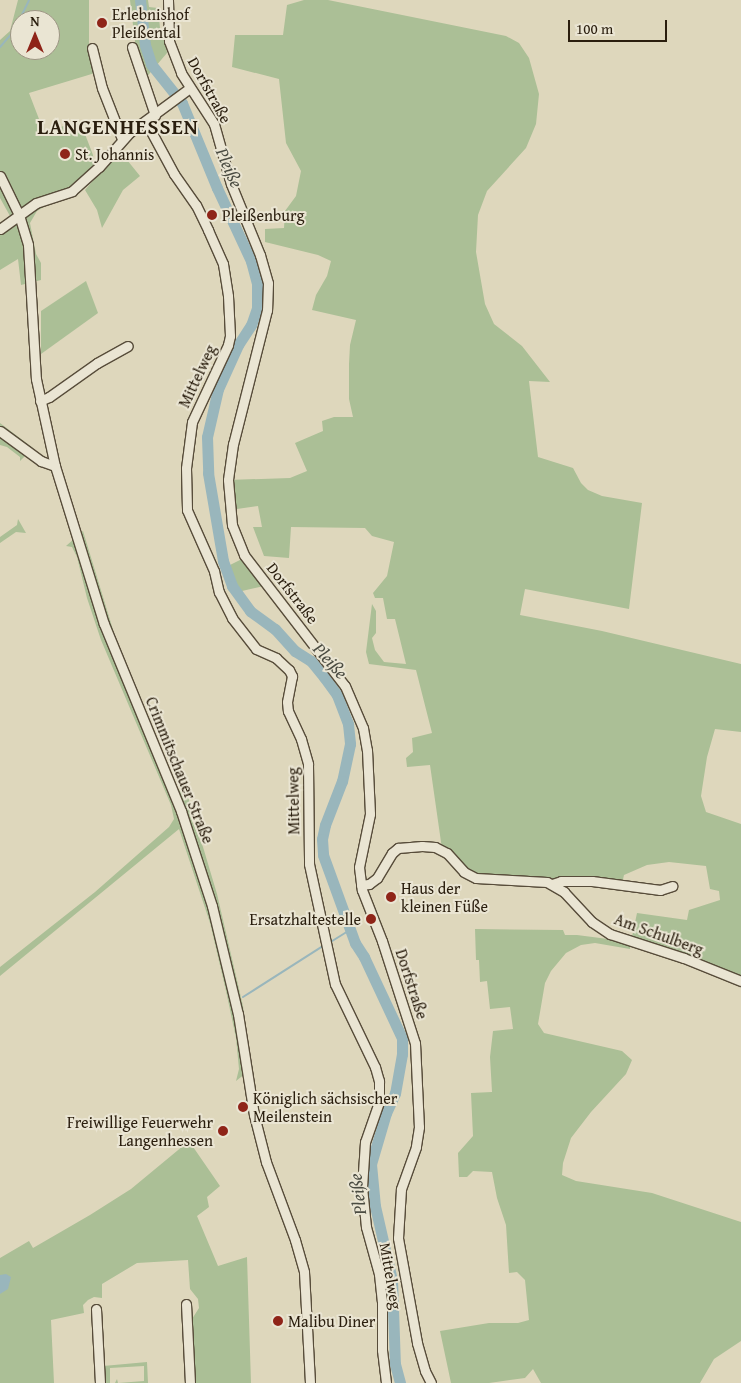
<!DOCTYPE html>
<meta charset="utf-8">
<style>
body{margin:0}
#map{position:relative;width:741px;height:1383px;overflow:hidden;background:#ded7bc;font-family:"Gentium Book Plus",serif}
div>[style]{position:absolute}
.green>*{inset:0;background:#abbf96}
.water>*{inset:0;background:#99b6bc}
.stream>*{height:2px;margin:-1px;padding:0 1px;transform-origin:1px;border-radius:1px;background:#99b6bc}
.river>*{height:11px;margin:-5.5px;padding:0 5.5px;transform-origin:5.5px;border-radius:5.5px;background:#99b6bc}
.roads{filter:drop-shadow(1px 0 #574c3a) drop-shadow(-1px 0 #574c3a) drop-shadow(0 1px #574c3a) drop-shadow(0 -1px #574c3a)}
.minor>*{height:9px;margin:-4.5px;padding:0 4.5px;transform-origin:4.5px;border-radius:4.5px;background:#eae5d3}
.dots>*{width:14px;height:14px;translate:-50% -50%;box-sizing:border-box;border:2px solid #eae5d3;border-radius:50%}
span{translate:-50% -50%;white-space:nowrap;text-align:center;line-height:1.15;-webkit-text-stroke:4px #eae5d3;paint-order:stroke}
.poi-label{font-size:16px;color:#2a1e0e}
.left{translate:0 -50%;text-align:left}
.right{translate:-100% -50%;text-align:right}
.street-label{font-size:16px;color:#2a1e0e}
.water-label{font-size:18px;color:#4b4c42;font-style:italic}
.district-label{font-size:21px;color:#2a1e0e;font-weight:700;letter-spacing:1px}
.north{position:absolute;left:10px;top:10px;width:50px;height:50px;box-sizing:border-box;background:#eae5d3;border:1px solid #9d9584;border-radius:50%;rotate:0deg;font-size:14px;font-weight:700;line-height:20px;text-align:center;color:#2a1e0e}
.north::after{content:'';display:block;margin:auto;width:18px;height:22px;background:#8f2418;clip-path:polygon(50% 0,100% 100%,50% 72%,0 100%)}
.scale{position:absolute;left:568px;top:20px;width:99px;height:22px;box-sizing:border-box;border:2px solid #2a1e0e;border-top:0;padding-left:6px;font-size:15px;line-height:18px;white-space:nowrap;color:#2a1e0e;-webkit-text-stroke:4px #eae5d3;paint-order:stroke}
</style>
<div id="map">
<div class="green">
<div style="clip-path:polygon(evenodd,18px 0,89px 0,89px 45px,95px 73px,29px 93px,44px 132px,80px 121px,93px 155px,94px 167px,76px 184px,65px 191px,42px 196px,44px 207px,37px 211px,30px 223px,36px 254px,41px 263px,41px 280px,21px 285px,18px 259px,0 270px,0 224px,10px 216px,0 198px,0 40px,10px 31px,18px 0,20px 20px,50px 20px,50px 50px,20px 50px,20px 20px)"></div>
<div style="clip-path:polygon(130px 0,148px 0,149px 7px,158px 8px,160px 28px,166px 44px,167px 53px,144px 80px,136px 50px)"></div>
<div style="clip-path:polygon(304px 0,328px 0,506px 36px,519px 43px,529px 58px,539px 94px,536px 124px,526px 148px,487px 191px,478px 215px,476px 252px,485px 304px,494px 324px,522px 346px,550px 382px,529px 381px,538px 457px,573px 468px,581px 483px,588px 490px,602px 496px,642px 503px,629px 609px,525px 589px,520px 615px,602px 631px,741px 664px,741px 732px,715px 729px,707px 757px,701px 796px,706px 812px,741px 824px,741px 977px,691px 957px,632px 937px,637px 913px,687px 920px,689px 910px,720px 900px,719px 891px,710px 889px,706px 866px,669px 862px,647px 865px,624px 875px,622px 884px,476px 877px,442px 849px,430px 765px,407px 767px,406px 758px,413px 752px,412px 738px,432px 733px,416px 670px,369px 664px,366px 652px,372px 604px,376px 611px,376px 633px,372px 638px,375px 650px,384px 662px,406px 664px,395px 619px,387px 619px,383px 598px,375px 598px,373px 593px,387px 576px,394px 542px,372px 536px,365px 528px,291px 527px,289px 558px,264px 556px,253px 527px,262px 527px,258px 506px,230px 510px,228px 480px,290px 478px,307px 471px,295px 443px,323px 431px,322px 421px,334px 417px,353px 417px,349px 399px,349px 364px,350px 345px,356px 320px,312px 310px,316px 295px,327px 276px,331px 261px,318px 255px,265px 242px,265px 229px,284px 228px,285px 211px,296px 196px,301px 171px,286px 143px,279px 79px,232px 67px,235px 35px,283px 35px,287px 5px)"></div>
<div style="clip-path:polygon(119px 150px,140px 176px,123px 190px,102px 228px,97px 210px,85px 190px)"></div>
<div style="clip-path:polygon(86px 281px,98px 313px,41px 354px,41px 311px)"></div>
<div style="clip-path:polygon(0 423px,33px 448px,20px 461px,20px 457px,7px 447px,0 445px)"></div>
<div style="clip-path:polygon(18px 519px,26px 533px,16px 532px,0 543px,0 537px,17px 525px)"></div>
<div style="clip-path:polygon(83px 531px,114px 633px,177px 788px,189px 799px,190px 816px,203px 847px,217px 894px,243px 1006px,251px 1069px,236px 1081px,239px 1069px,236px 1038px,226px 991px,210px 923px,179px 829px,0 976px,0 967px,95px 892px,169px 827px,174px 819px,171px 805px,101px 640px,87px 598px,77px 557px,72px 547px,66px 546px)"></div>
<div style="clip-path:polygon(242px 559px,264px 586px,242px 591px,235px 585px,228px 566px)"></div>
<div style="clip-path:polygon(475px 929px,563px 930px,565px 935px,577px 935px,631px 942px,630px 949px,595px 943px,581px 945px,566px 953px,551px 971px,545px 983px,538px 1024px,544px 1033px,622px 1051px,632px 1060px,626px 1074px,591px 1112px,571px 1138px,563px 1163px,562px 1175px,576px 1181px,652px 1193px,741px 1222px,741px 1341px,714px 1359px,700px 1383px,541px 1383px,533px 1369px,525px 1378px,489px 1383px,451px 1383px,440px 1331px,489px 1323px,518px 1323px,529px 1320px,525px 1280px,517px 1272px,509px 1273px,506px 1225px,497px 1198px,492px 1172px,473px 1171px,467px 1177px,459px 1177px,458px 1153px,473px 1136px,471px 1093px,492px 1092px,490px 1057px,493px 1031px,513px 1029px,510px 1007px,490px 1009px,487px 981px,480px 982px,479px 960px,476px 960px)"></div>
<div style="clip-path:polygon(189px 1141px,220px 1186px,207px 1197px,209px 1207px,197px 1216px,218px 1266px,247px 1257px,251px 1383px,194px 1383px,192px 1319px,199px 1308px,198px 1299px,190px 1289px,188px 1260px,137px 1263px,102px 1284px,102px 1298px,94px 1297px,88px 1300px,83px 1305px,84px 1313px,51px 1320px,54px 1383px,0 1383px,0 1258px,29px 1241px,33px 1248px,90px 1215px,131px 1189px)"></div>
<div style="clip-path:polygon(147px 1362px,148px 1383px,115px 1383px,117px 1379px,118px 1383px,144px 1381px,144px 1366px,110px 1368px,110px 1383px,104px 1383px,103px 1366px)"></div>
</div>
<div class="water">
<div style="clip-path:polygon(6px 1274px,11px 1277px,8px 1289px,0 1294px,0 1275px)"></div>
</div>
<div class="stream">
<div style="left:0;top:47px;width:21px;rotate:-49deg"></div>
<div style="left:14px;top:31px;width:34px;rotate:-64deg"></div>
<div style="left:329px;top:943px;width:25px;rotate:-32deg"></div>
<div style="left:243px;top:997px;width:95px;rotate:-32.5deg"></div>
</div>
<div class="river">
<div style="left:140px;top:0;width:45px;rotate:83.7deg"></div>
<div style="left:145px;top:45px;width:20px;rotate:72deg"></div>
<div style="left:151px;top:64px;width:50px;rotate:51.5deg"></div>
<div style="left:182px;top:103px;width:92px;rotate:67.6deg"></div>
<div style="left:217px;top:188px;width:81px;rotate:65deg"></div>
<div style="left:251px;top:261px;width:23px;rotate:75deg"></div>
<div style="left:257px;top:283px;width:25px;rotate:90deg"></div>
<div style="left:257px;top:308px;width:18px;rotate:109deg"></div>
<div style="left:251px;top:325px;width:24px;rotate:123deg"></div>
<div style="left:238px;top:345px;width:48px;rotate:114.4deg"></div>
<div style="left:218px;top:389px;width:49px;rotate:102.9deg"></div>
<div style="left:207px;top:437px;width:36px;rotate:88deg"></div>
<div style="left:208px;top:473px;width:89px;rotate:80.3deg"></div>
<div style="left:223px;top:561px;width:27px;rotate:70deg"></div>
<div style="left:232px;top:586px;width:31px;rotate:54deg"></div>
<div style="left:250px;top:611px;width:31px;rotate:36deg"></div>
<div style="left:275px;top:629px;width:30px;rotate:48deg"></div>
<div style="left:295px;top:651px;width:19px;rotate:32deg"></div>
<div style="left:311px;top:661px;width:21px;rotate:51deg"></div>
<div style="left:324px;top:677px;width:22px;rotate:54deg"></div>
<div style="left:337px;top:695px;width:31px;rotate:69deg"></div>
<div style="left:348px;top:724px;width:20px;rotate:84deg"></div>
<div style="left:350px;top:744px;width:38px;rotate:102deg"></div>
<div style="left:342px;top:781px;width:47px;rotate:111.1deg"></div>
<div style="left:325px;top:825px;width:14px;rotate:102deg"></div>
<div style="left:322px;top:839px;width:16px;rotate:86deg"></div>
<div style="left:323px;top:855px;width:94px;rotate:70deg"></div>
<div style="left:355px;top:943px;width:17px;rotate:57deg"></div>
<div style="left:364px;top:957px;width:89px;rotate:64.9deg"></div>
<div style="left:402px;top:1038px;width:16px;rotate:90deg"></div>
<div style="left:402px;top:1054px;width:40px;rotate:100deg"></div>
<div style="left:395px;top:1093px;width:22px;rotate:114deg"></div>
<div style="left:386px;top:1113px;width:53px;rotate:106.4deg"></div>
<div style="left:371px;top:1164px;width:42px;rotate:84.6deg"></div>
<div style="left:375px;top:1206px;width:76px;rotate:77.1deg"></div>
<div style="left:392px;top:1280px;width:84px;rotate:88deg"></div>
<div style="left:395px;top:1364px;width:20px;rotate:75deg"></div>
</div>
<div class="roads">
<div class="minor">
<div style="left:168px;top:0;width:41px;rotate:88.6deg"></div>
<div style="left:169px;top:41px;width:34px;rotate:69deg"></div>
<div style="left:181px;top:73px;width:61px;rotate:57.1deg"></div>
<div style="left:214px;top:124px;width:62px;rotate:74.2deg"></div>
<div style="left:231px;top:184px;width:77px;rotate:67.8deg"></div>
<div style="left:260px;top:255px;width:29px;rotate:74deg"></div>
<div style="left:268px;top:283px;width:27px;rotate:92deg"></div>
<div style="left:267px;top:310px;width:138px;rotate:104.2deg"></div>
<div style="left:233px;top:444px;width:36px;rotate:98deg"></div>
<div style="left:228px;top:480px;width:45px;rotate:84.9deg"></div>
<div style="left:232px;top:525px;width:32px;rotate:68deg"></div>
<div style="left:244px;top:555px;width:165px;rotate:52.4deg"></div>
<div style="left:345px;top:686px;width:46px;rotate:66.8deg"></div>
<div style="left:363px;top:728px;width:22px;rotate:80deg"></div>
<div style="left:367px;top:750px;width:64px;rotate:87.3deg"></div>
<div style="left:370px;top:814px;width:54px;rotate:101.7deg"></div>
<div style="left:359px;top:867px;width:23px;rotate:83deg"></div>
<div style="left:362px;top:890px;width:55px;rotate:68.6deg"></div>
<div style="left:382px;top:941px;width:107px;rotate:72.1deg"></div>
<div style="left:415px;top:1043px;width:84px;rotate:87.3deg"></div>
<div style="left:419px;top:1127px;width:20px;rotate:99deg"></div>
<div style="left:416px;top:1147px;width:45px;rotate:109.7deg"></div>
<div style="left:401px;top:1189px;width:49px;rotate:93.5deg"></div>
<div style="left:398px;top:1238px;width:107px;rotate:79.7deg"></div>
<div style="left:417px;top:1343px;width:29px;rotate:74deg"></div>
<div style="left:425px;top:1371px;width:13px;rotate:63deg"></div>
<div style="left:132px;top:47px;width:72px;rotate:71.3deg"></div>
<div style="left:92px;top:48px;width:41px;rotate:76deg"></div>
<div style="left:102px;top:88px;width:55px;rotate:68.6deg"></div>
<div style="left:146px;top:122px;width:59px;rotate:61.7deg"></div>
<div style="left:174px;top:174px;width:38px;rotate:55deg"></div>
<div style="left:196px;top:205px;width:28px;rotate:64deg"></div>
<div style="left:208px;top:230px;width:37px;rotate:66deg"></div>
<div style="left:223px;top:264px;width:32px;rotate:81deg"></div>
<div style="left:228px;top:296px;width:40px;rotate:87.1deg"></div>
<div style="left:230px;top:336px;width:9px;rotate:103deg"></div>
<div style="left:228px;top:345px;width:85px;rotate:115.1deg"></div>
<div style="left:192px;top:422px;width:46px;rotate:97.4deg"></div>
<div style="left:186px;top:468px;width:42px;rotate:88.6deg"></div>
<div style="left:187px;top:510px;width:67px;rotate:66.1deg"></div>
<div style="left:214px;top:571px;width:22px;rotate:77deg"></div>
<div style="left:219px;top:592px;width:29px;rotate:63deg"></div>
<div style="left:232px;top:618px;width:39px;rotate:52deg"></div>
<div style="left:256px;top:649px;width:22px;rotate:24deg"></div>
<div style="left:276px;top:658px;width:18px;rotate:43deg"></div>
<div style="left:289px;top:670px;width:7px;rotate:63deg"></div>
<div style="left:292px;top:676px;width:26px;rotate:101deg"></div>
<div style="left:287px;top:702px;width:9px;rotate:84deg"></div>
<div style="left:288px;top:711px;width:31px;rotate:65deg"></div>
<div style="left:301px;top:739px;width:26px;rotate:74deg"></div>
<div style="left:308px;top:764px;width:100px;rotate:89.4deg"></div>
<div style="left:309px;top:864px;width:123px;rotate:77.8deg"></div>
<div style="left:335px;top:984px;width:92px;rotate:64.3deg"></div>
<div style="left:375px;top:1067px;width:15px;rotate:74deg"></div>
<div style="left:379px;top:1081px;width:21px;rotate:90deg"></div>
<div style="left:379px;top:1102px;width:42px;rotate:109.3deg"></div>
<div style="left:365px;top:1142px;width:45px;rotate:93.8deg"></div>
<div style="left:362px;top:1187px;width:40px;rotate:84.3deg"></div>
<div style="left:366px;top:1227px;width:49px;rotate:74.5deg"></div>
<div style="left:379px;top:1274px;width:27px;rotate:84deg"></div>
<div style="left:382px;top:1301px;width:49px;rotate:90deg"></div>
<div style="left:382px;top:1350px;width:33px;rotate:83deg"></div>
<div style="left:0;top:176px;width:43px;rotate:64deg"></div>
<div style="left:19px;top:215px;width:31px;rotate:73deg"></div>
<div style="left:28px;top:245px;width:134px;rotate:86.6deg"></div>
<div style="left:36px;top:379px;width:89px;rotate:77.7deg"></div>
<div style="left:55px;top:466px;width:165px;rotate:72.8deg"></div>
<div style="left:104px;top:624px;width:202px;rotate:67.6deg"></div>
<div style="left:181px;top:811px;width:100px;rotate:71.9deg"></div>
<div style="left:212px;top:906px;width:111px;rotate:76.5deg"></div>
<div style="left:238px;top:1014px;width:102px;rotate:81deg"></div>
<div style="left:254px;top:1115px;width:49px;rotate:75.7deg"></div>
<div style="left:266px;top:1162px;width:83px;rotate:69.6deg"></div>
<div style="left:295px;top:1240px;width:33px;rotate:74deg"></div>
<div style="left:304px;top:1272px;width:111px;rotate:86.9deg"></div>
<div style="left:0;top:229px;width:44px;rotate:-35.8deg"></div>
<div style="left:36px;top:203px;width:38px;rotate:-18deg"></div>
<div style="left:72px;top:191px;width:36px;rotate:-42deg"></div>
<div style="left:99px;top:167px;width:47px;rotate:-48.5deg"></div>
<div style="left:130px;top:132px;width:74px;rotate:-36.3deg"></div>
<div style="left:40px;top:401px;width:10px;rotate:-24deg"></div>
<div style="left:49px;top:397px;width:59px;rotate:-35.3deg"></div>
<div style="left:97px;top:363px;width:35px;rotate:-29deg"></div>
<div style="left:0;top:431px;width:51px;rotate:36.2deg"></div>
<div style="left:41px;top:461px;width:15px;rotate:20deg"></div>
<div style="left:552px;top:884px;width:9px;rotate:-18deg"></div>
<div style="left:561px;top:881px;width:31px"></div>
<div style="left:592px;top:881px;width:69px;rotate:7.5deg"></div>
<div style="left:660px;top:890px;width:13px;rotate:-18deg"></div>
<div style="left:361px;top:885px;width:8px;rotate:-7deg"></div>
<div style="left:369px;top:884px;width:10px;rotate:-37deg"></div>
<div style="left:377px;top:878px;width:29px;rotate:-59deg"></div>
<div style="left:392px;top:853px;width:8px;rotate:-40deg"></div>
<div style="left:398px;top:848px;width:24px;rotate:-5deg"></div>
<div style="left:422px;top:846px;width:13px;rotate:4deg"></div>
<div style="left:435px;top:847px;width:13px;rotate:27deg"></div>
<div style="left:447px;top:853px;width:25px;rotate:48deg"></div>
<div style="left:464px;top:872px;width:13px;rotate:27deg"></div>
<div style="left:476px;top:878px;width:71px;rotate:3.2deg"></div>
<div style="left:547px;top:882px;width:20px;rotate:30deg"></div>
<div style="left:564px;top:892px;width:41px;rotate:47deg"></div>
<div style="left:592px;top:922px;width:22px;rotate:34deg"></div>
<div style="left:610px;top:934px;width:78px;rotate:18deg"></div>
<div style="left:684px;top:958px;width:61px;rotate:22deg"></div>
<div style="left:186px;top:1304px;width:79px;rotate:87.1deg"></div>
<div style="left:96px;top:1309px;width:74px;rotate:86.9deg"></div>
</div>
</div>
<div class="dots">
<div style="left:102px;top:23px;background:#8f2418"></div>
<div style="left:65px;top:154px;background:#8f2418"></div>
<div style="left:212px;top:215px;background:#8f2418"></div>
<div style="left:391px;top:897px;background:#8f2418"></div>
<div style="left:371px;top:919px;background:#8f2418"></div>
<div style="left:243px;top:1107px;background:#8f2418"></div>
<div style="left:223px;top:1131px;background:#8f2418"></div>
<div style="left:278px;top:1321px;background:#8f2418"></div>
</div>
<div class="poi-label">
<span class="left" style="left:112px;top:23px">Erlebnishof<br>Pleißental</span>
<span class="left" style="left:75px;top:154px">St. Johannis</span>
<span class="left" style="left:222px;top:215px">Pleißenburg</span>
<span class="left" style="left:401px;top:897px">Haus der<br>kleinen Füße</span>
<span class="right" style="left:361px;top:919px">Ersatzhaltestelle</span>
<span class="left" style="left:253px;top:1107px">Königlich sächsischer<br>Meilenstein</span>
<span class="right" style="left:213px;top:1131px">Freiwillige Feuerwehr<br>Langenhessen</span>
<span class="left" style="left:288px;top:1321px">Malibu Diner</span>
</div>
<div class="street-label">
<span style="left:210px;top:90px;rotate:61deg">Dorfstraße</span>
<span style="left:197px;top:376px;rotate:-65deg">Mittelweg</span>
<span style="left:293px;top:593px;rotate:52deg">Dorfstraße</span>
<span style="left:180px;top:770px;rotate:68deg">Crimmitschauer Straße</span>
<span style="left:293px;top:801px;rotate:-91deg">Mittelweg</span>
<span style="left:659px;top:934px;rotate:20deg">Am Schulberg</span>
<span style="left:412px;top:984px;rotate:72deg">Dorfstraße</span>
<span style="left:391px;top:1276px;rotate:80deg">Mittelweg</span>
</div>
<div class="water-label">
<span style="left:229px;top:168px;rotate:66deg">Pleiße</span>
<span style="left:330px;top:661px;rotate:48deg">Pleiße</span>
<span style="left:358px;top:1194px;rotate:-97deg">Pleiße</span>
</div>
<div class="district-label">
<span style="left:118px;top:127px">LANGENHESSEN</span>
</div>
<div class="north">N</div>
<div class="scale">100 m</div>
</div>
